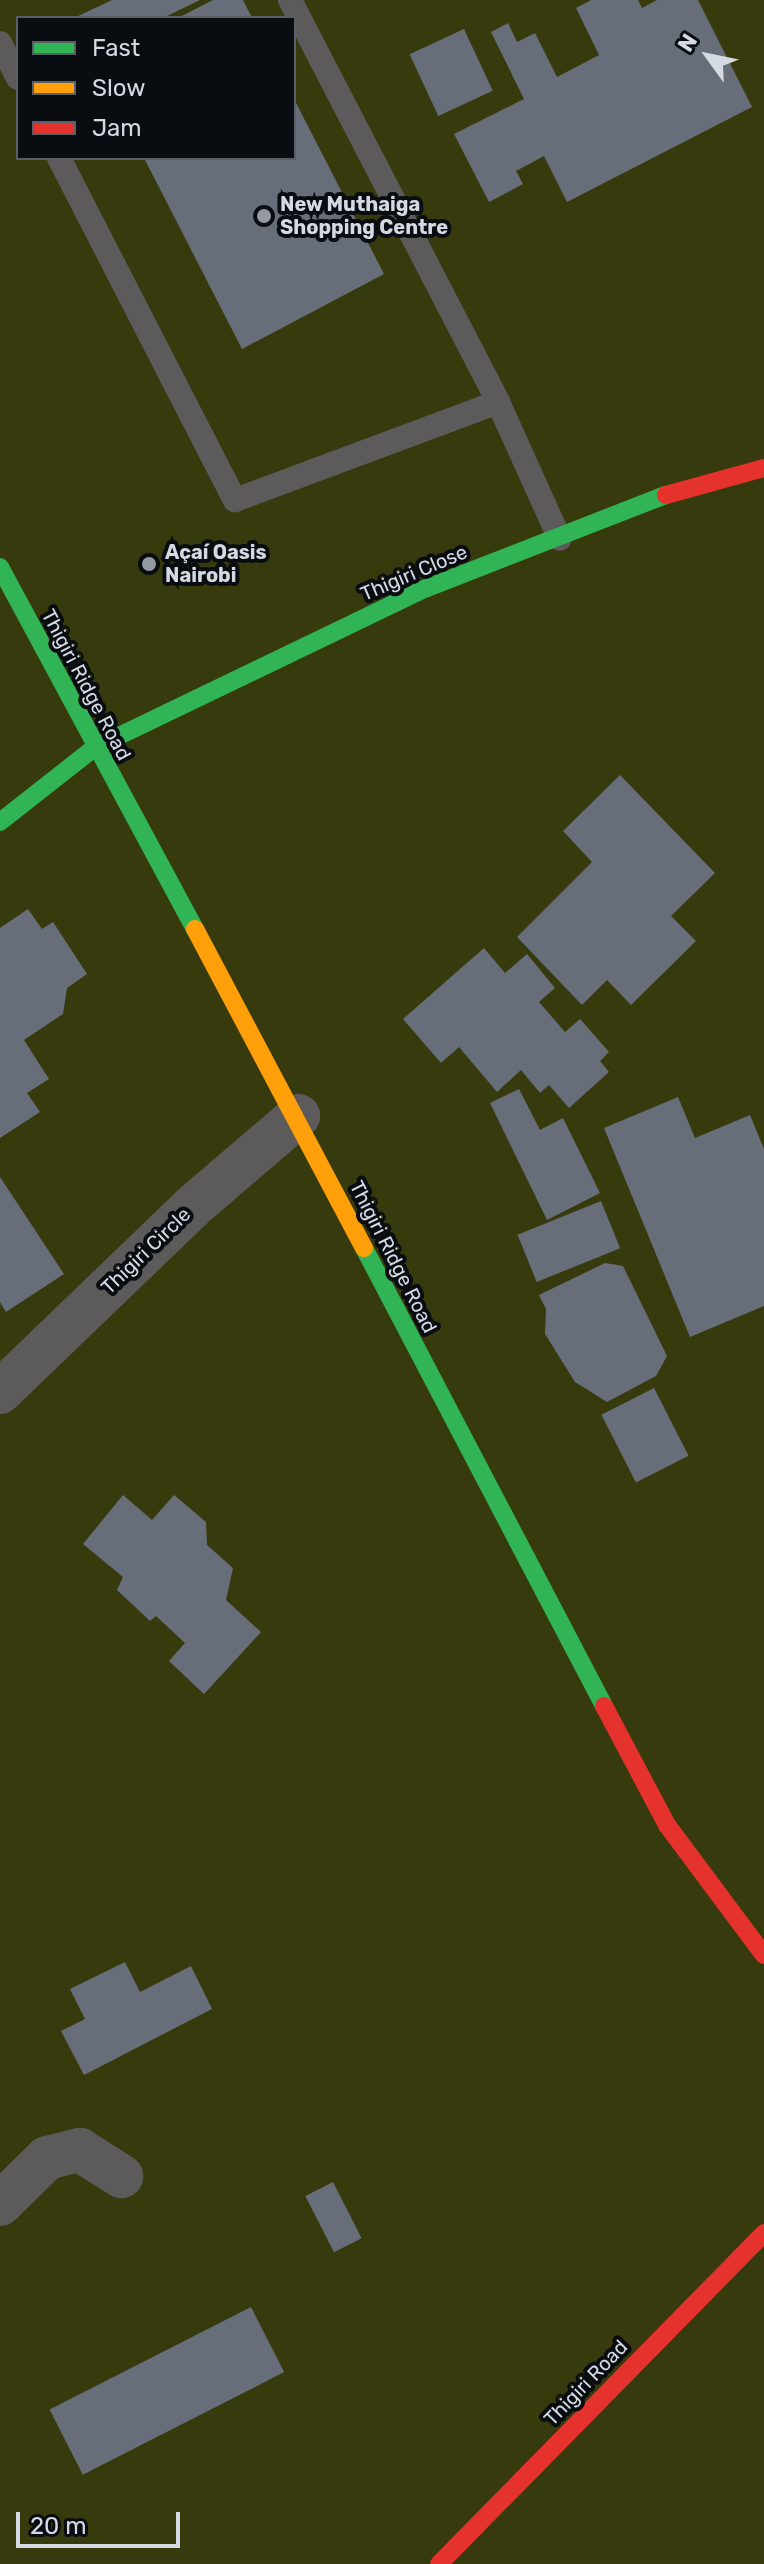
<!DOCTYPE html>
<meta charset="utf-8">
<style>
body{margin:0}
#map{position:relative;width:764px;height:2564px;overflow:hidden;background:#20242a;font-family:Rubik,sans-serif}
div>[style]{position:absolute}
.green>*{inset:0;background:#373a0d}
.building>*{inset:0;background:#686e79;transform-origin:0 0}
.lane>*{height:24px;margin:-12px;padding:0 12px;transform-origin:12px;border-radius:12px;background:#5c5a5a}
.street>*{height:44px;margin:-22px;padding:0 22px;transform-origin:22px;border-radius:22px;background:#5c5a5a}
.fast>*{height:18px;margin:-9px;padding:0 9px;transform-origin:9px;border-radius:9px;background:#30b455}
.slow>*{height:18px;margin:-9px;padding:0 9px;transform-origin:9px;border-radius:9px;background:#ff9f0a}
.jam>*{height:18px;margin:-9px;padding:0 9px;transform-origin:9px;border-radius:9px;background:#e5322d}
.dots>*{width:22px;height:22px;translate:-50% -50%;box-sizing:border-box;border:4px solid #090c11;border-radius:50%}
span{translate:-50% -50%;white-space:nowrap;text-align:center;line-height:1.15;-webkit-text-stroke:8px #090c11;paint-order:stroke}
.poi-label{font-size:20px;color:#d4d9e2;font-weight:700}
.left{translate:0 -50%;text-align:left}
.street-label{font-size:20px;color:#d4d9e2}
.legend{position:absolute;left:16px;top:16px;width:280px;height:144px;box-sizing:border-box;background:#090c11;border:2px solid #5a5e65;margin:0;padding:10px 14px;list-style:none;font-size:24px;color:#d4d9e2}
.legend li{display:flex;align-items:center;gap:16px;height:40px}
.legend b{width:40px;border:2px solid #5a5e65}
.north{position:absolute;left:668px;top:16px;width:80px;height:80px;-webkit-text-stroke:6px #090c11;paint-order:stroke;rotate:303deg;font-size:22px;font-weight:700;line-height:32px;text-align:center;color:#d4d9e2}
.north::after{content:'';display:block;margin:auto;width:28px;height:36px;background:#d4d9e2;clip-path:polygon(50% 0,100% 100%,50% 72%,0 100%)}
.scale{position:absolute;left:16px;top:2512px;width:164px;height:36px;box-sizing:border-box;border:4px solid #d4d9e2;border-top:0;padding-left:10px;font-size:24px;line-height:28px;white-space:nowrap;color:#d4d9e2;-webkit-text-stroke:6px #090c11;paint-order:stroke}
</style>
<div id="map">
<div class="green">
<div style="clip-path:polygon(evenodd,0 0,764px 0,764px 2564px,0 2564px,0 0,18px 18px,294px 18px,294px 158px,18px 158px,18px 18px)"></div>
</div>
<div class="building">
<div style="clip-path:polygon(112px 0,200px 0,163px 18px,74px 18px)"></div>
<div style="clip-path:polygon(213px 0,243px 0,252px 18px,178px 18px)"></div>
<div style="clip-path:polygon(591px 0,638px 0,642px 8px,657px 0,698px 0,752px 107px,567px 202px,544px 156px,516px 171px,523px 184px,489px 202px,454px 134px,524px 99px,491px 32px,508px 23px,517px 42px,535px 33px,557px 77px,599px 55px,576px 8px)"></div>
<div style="left:464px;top:29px;width:68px;height:60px;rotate:65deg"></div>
<div style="clip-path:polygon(294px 99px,384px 274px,242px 349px,144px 158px,294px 158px)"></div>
<div style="clip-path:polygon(620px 775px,715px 873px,671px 916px,696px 941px,631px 1005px,607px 980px,582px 1005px,517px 937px,592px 862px,563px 831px)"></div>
<div style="clip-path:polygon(28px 909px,42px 929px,53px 922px,87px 974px,67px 988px,63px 1014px,24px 1040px,49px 1079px,27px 1093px,40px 1112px,0 1138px,0 928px)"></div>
<div style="clip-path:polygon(484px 948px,505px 973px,527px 954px,555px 988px,539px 1002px,565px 1032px,580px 1019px,609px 1052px,600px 1061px,609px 1072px,569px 1108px,549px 1085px,540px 1093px,521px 1070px,497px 1092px,459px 1047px,441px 1063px,403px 1019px)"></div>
<div style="clip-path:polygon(519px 1089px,540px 1130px,563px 1118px,600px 1193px,547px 1220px,490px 1103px)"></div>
<div style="clip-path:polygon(678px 1097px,695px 1138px,750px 1115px,764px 1149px,764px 1306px,690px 1337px,604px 1128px)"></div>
<div style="clip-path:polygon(0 1177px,64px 1274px,6px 1312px,0 1302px)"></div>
<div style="left:601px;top:1201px;width:51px;height:90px;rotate:68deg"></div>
<div style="clip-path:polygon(605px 1263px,623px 1266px,667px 1356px,656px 1376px,607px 1402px,575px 1382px,545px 1334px,546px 1309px,539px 1295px)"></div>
<div style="left:654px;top:1388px;width:76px;height:59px;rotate:63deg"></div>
<div style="clip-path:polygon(123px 1495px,152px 1520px,174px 1495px,206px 1522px,207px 1545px,233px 1568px,226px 1600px,261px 1632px,204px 1694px,169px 1661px,185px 1643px,156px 1616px,150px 1621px,117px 1590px,123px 1577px,83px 1544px)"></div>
<div style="clip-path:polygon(125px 1962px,140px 1992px,191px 1966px,212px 2009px,84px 2075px,61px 2031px,85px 2019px,70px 1989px)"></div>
<div style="left:333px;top:2182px;width:63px;height:31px;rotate:63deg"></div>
<div style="left:251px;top:2307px;width:73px;height:226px;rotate:63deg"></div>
</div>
<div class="lane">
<div style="left:290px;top:0;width:453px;rotate:62.6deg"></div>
<div style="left:498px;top:402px;width:150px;rotate:65.7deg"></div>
<div style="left:0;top:43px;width:39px;rotate:63deg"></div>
<div style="left:59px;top:158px;width:385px;rotate:62.8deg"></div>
<div style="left:235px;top:500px;width:281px;rotate:-20.4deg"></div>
</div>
<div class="street">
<div style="left:0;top:1392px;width:267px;rotate:-43.9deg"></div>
<div style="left:192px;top:1207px;width:140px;rotate:-40.6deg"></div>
<div style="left:0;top:2204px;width:66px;rotate:-44.4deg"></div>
<div style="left:47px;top:2158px;width:34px;rotate:-14deg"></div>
<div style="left:80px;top:2150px;width:49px;rotate:32.4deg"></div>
</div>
<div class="fast">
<div style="left:0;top:567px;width:411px;rotate:61.7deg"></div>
<div style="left:0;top:822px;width:120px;rotate:-38.2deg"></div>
<div style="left:94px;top:748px;width:369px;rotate:-25.7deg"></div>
<div style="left:427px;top:588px;width:256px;rotate:-21.3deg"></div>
<div style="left:364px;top:1248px;width:517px;rotate:62.34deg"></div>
</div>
<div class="slow">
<div style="left:195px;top:929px;width:361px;rotate:62.1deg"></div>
</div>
<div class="jam">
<div style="left:666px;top:495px;width:102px;rotate:-15.4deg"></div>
<div style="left:604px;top:1706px;width:135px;rotate:62.1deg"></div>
<div style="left:667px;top:1825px;width:162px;rotate:53.3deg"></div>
<div style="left:439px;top:2564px;width:464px;rotate:-45.5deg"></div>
</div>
<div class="dots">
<div style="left:264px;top:216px;background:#959aa2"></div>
<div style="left:149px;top:564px;background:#959aa2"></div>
</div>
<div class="poi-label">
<span class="left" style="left:280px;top:216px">New Muthaiga<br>Shopping Centre</span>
<span class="left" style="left:165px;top:564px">Açaí Oasis<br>Nairobi</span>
</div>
<div class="street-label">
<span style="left:414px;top:573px;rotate:-23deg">Thigiri Close</span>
<span style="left:86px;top:685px;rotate:62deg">Thigiri Ridge Road</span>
<span style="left:146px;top:1251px;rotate:-44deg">Thigiri Circle</span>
<span style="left:393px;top:1257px;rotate:63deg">Thigiri Ridge Road</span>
<span style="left:586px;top:2383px;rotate:-46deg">Thigiri Road</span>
</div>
<ul class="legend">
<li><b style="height:10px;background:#30b455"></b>Fast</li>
<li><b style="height:10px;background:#ff9f0a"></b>Slow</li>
<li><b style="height:10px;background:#e5322d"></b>Jam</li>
</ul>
<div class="north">N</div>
<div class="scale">20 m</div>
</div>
